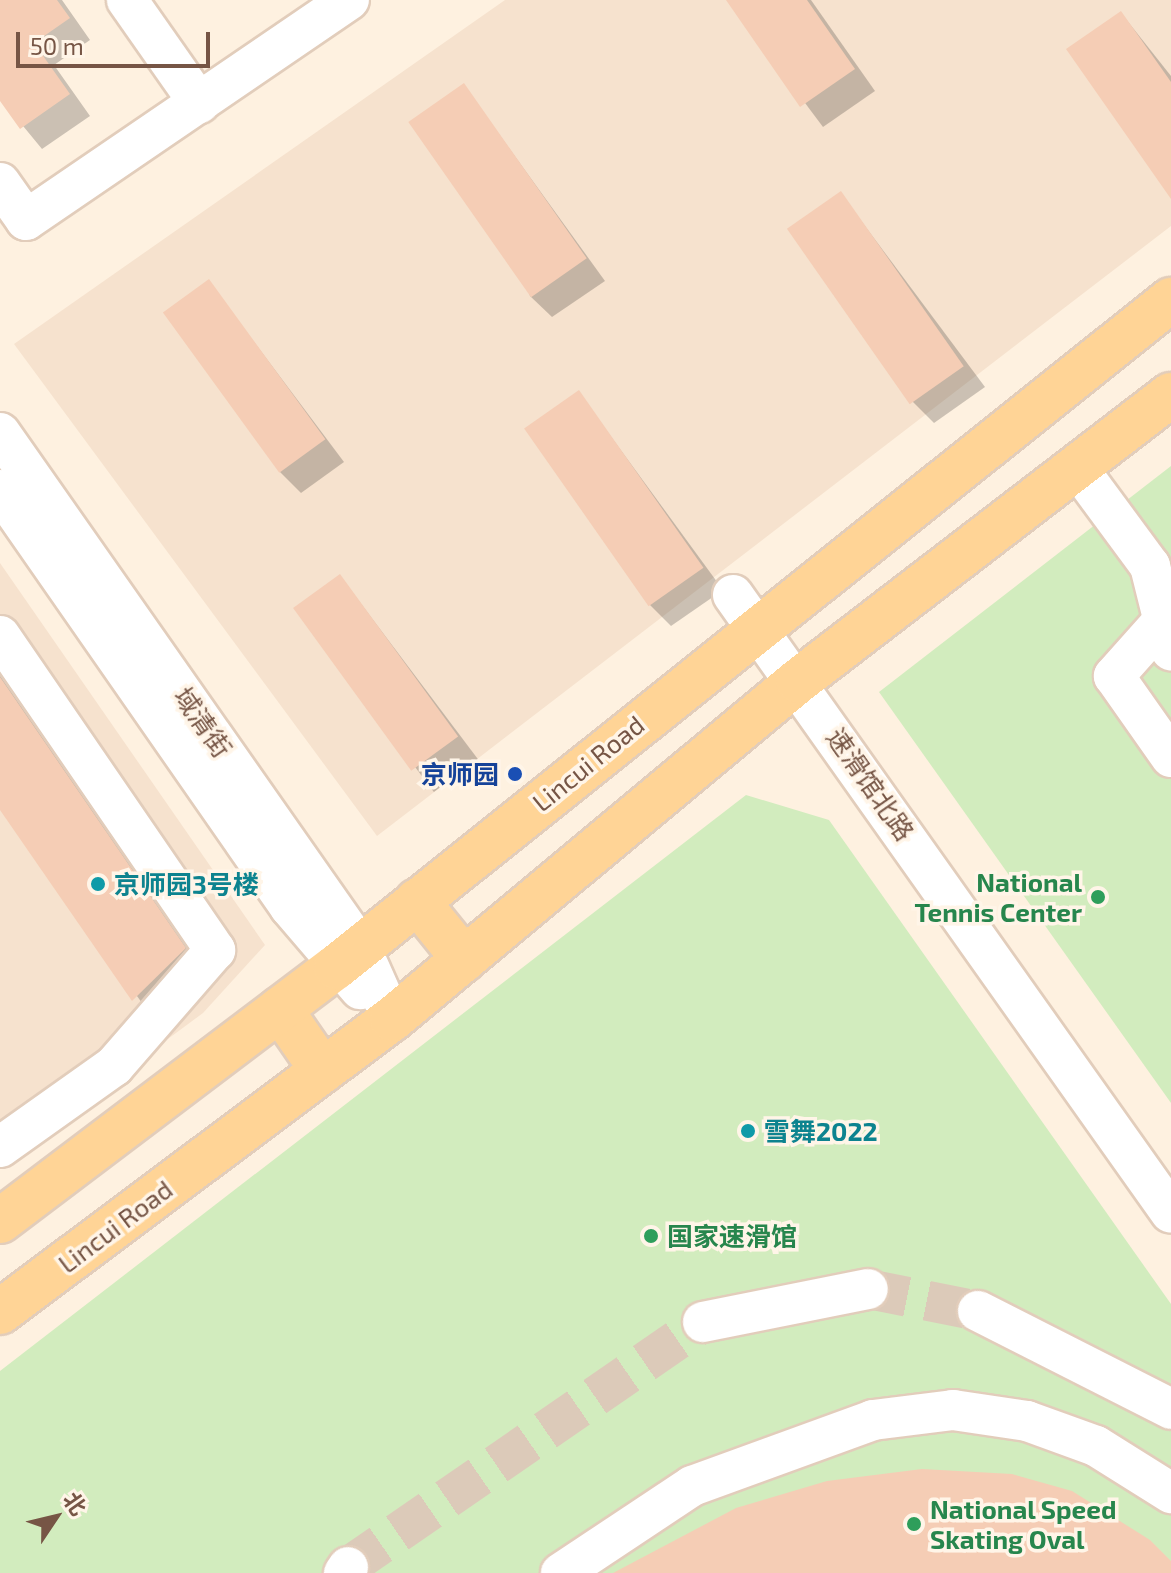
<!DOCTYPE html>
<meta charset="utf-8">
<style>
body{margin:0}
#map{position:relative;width:1171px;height:1573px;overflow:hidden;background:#fef1e0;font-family:"Exo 2","Noto Sans SC",sans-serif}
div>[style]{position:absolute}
.residential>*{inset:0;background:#f6e2ce}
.green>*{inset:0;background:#d2ecbe}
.shadow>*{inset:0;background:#0003;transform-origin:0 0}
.building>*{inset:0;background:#f5cdb5;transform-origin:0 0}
.minor-tunnel>*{height:40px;margin-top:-20px;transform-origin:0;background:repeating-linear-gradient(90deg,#dccab9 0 40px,transparent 0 60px)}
.roads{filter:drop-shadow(2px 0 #e2cdbb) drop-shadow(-2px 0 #e2cdbb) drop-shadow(0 2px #e2cdbb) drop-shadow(0 -2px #e2cdbb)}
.minor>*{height:40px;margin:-20px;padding:0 20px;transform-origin:20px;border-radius:20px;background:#fff}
.major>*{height:44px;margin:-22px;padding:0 22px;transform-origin:22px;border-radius:22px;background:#ffd496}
.dots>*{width:22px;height:22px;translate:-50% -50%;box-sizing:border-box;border:4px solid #fff5e8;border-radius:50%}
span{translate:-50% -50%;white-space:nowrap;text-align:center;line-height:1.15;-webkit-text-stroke:7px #fff5e8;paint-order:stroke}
.street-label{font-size:26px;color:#765545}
.transit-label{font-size:26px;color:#164399;font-weight:700}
.right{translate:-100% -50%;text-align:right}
.leisure-label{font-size:26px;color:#27864d;font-weight:700}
.left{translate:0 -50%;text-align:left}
.culture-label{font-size:26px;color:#0d838f;font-weight:700}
.north{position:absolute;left:16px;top:1477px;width:80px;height:80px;-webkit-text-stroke:6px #fff5e8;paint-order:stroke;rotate:55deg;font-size:22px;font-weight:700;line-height:32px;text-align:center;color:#765545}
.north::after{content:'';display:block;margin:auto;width:28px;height:36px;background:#765545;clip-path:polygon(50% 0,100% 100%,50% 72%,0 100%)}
.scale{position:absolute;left:16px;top:32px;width:194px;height:36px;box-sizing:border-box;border:4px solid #765545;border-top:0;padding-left:10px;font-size:24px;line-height:28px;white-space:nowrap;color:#765545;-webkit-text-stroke:6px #fff5e8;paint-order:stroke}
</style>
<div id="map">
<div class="residential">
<div style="clip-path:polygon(505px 0,1171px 0,1171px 226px,377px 836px,14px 344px)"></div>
<div style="clip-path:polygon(0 563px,265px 945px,203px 1013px,0 1163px)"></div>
</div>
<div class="green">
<div style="clip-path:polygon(1171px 466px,1171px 1103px,879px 692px)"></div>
<div style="clip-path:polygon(746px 795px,829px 820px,1171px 1304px,1171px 1573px,0 1573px,0 1371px)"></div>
</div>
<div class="shadow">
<div style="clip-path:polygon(0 0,62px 0,90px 40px,54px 65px,90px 116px,42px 149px,0 98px)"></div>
<div style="clip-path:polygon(728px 0,811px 0,875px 91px,823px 127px)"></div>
<div style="clip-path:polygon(1121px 13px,1171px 76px,1171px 196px)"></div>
<div style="clip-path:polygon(464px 86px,605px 281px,552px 317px,530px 296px)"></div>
<div style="clip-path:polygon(841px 194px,985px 387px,934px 423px,913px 402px)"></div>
<div style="clip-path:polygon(209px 282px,344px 462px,301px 493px,280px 472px)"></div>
<div style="clip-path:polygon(579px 393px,723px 590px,671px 626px,650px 605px)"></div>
<div style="left:340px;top:576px;width:229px;height:55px;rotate:53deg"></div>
<div style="clip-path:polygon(0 670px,206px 971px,155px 1021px,0 806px)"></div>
<div style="clip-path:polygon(736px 1510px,1171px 1564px,1171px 1573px,622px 1573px)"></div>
</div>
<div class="building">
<div style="clip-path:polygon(0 0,57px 0,70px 18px,34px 43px,70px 94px,20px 129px,0 101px)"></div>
<div style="clip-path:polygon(726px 0,807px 0,855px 69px,800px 107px)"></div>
<div style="clip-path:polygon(1121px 11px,1171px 82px,1171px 199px,1066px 49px)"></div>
<div style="left:464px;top:83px;width:214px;height:68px;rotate:55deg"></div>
<div style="left:841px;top:191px;width:214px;height:66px;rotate:55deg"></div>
<div style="left:209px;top:279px;width:198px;height:57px;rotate:54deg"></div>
<div style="left:579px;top:390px;width:217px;height:67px;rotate:55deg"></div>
<div style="left:340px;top:574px;width:201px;height:58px;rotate:54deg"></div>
<div style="clip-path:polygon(0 677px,186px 948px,132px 1001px,0 810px)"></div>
<div style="clip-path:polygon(922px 1469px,1012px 1474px,1072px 1491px,1150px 1540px,1171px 1561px,1171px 1573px,613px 1573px,736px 1508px,827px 1481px)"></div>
</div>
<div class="minor-tunnel">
<div style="left:868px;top:1289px;width:112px;rotate:11.3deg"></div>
<div style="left:348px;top:1567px;width:431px;rotate:-34.6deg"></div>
</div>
<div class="roads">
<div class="minor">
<div style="left:127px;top:0;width:126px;rotate:55deg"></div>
<div style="left:0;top:183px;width:45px;rotate:54.9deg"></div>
<div style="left:26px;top:220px;width:391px;rotate:-34.3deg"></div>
<div style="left:0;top:433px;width:628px;rotate:54.99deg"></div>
<div style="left:360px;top:947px;width:79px;rotate:66deg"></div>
<div style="left:1077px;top:467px;width:123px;rotate:53.6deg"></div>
<div style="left:1150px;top:566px;width:87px;rotate:76deg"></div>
<div style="left:0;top:490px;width:508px;rotate:55.18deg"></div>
<div style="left:290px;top:907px;width:108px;rotate:49.5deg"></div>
<div style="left:733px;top:595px;width:757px;rotate:54.67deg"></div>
<div style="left:1171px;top:612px;width:86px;rotate:131.7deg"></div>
<div style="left:1114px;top:676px;width:99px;rotate:54.9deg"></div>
<div style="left:0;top:636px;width:381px;rotate:55.6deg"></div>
<div style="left:215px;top:950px;width:154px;rotate:131deg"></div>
<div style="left:114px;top:1066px;width:140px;rotate:144.6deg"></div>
<div style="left:978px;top:1311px;width:216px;rotate:26.9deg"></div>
<div style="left:703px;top:1322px;width:168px;rotate:-11.3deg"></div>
<div style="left:344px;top:1573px;width:7px;rotate:-56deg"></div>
<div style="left:561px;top:1573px;width:157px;rotate:-33.6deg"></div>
<div style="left:692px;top:1486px;width:193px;rotate:-20deg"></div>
<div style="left:873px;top:1420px;width:81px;rotate:-7.1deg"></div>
<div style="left:953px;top:1410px;width:75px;rotate:8.5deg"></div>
<div style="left:1027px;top:1421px;width:73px;rotate:19.9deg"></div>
<div style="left:1096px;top:1446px;width:89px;rotate:32.1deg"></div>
</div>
<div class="major">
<div style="left:417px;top:901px;width:75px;rotate:51deg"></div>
<div style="left:280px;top:1009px;width:75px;rotate:55.3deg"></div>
<div style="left:0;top:1221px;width:421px;rotate:-37.1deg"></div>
<div style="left:336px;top:967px;width:1069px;rotate:-38.62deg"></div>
<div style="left:0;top:1312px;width:489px;rotate:-36.8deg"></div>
<div style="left:392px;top:1019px;width:528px;rotate:-39.78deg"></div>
<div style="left:798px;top:681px;width:470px;rotate:-37.5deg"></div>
</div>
</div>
<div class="dots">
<div style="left:515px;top:774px;background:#1a4fb4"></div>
<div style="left:98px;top:884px;background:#0f9aa8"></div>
<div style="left:1098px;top:897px;background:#2e9e5b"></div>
<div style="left:748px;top:1131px;background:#0f9aa8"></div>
<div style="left:651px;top:1236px;background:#2e9e5b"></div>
<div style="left:914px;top:1524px;background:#2e9e5b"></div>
</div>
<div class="street-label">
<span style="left:203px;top:722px;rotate:55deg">域清街</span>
<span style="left:588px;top:763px;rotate:-39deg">Lincui Road</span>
<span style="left:871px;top:784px;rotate:55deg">速滑馆北路</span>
<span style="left:115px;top:1226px;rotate:-37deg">Lincui Road</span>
</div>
<div class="transit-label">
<span class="right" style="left:499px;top:774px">京师园</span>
</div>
<div class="leisure-label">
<span class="right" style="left:1082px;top:897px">National<br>Tennis Center</span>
<span class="left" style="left:667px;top:1236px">国家速滑馆</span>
<span class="left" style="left:930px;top:1524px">National Speed<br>Skating Oval</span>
</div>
<div class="culture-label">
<span class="left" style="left:114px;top:884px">京师园3号楼</span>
<span class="left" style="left:764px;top:1131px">雪舞2022</span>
</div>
<div class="north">北</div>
<div class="scale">50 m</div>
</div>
